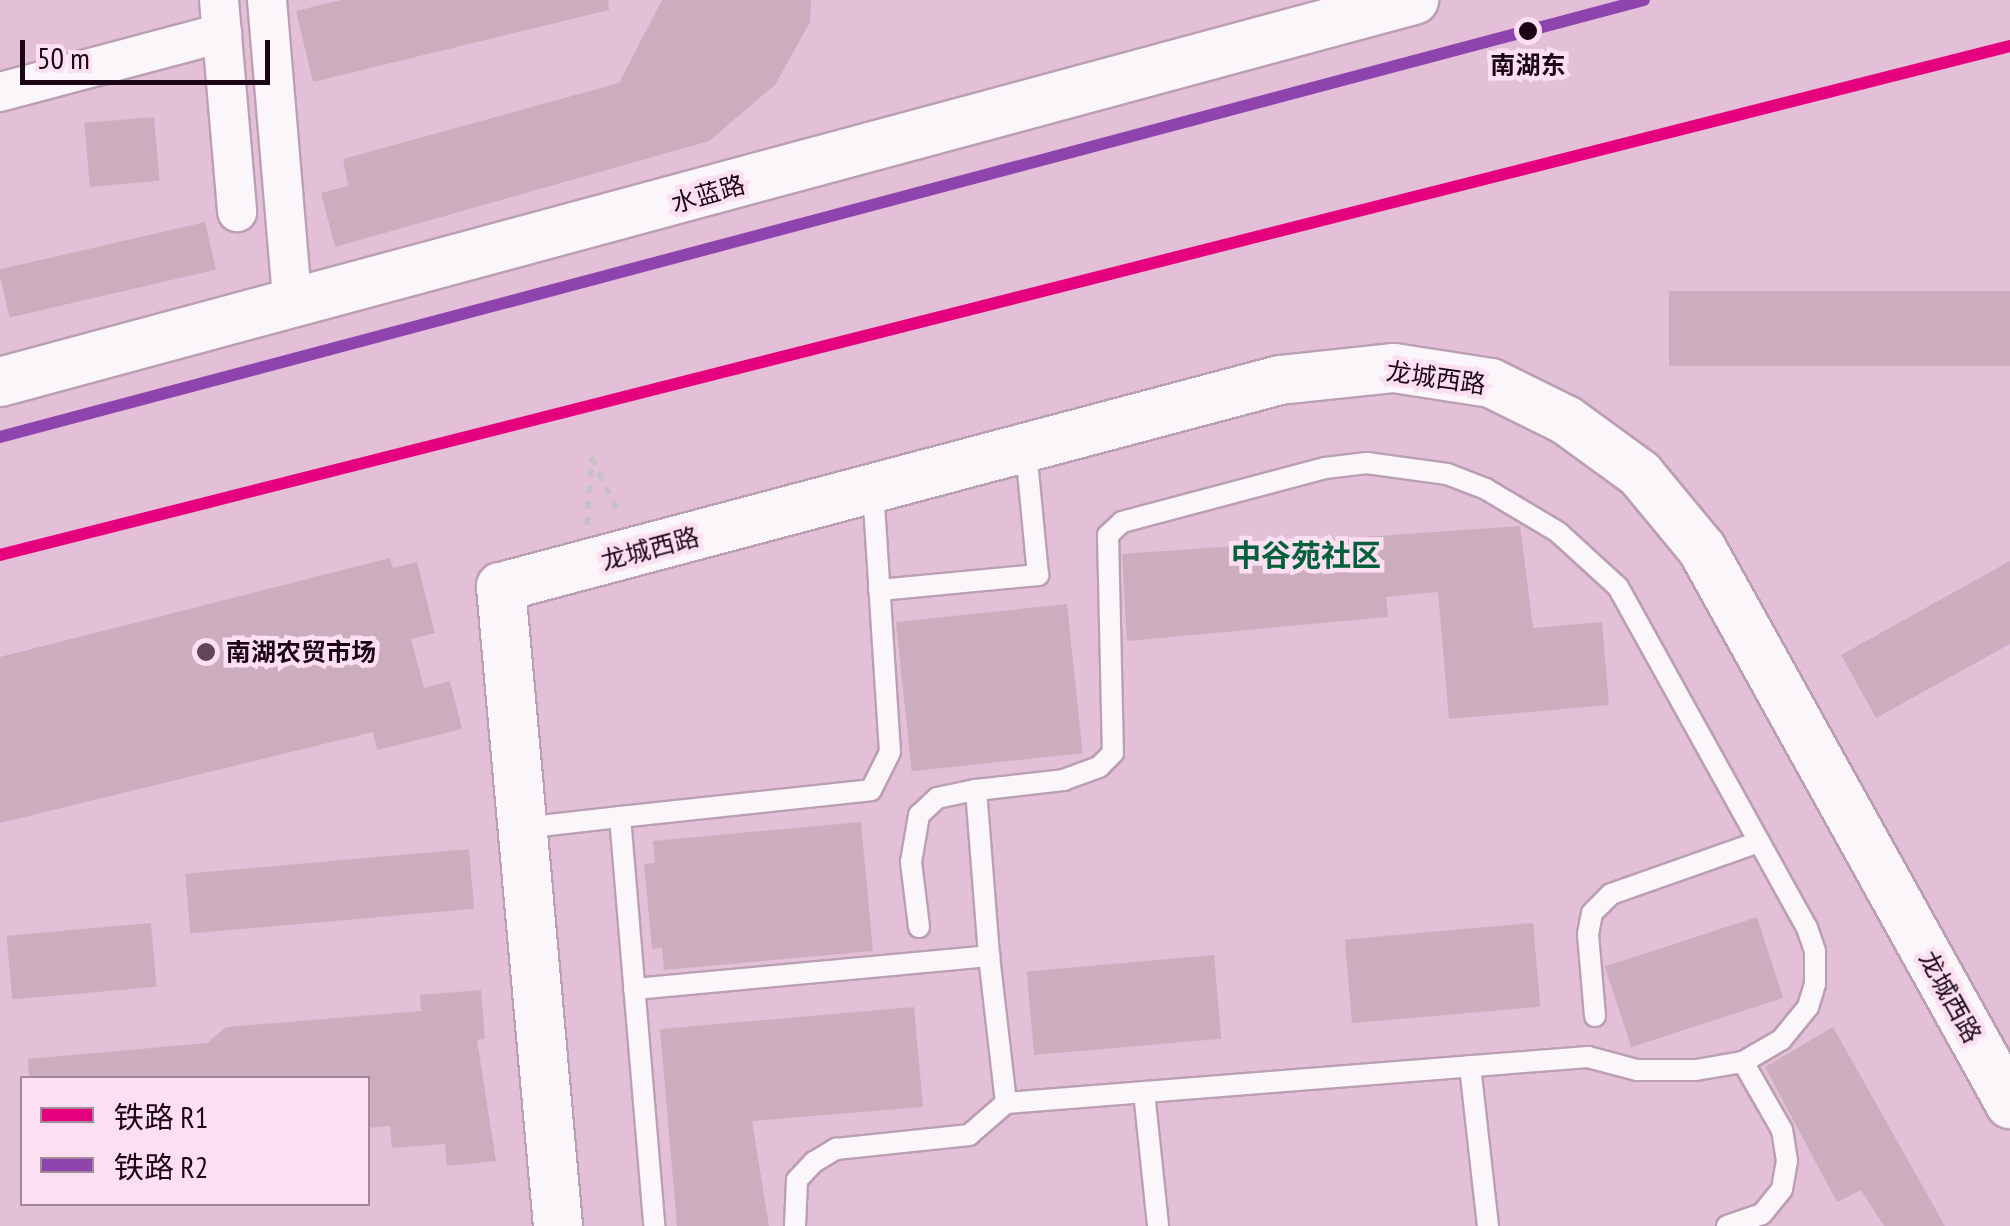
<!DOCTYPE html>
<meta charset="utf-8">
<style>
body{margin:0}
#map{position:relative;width:2010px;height:1226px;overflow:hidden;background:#e4c0d8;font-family:"PT Sans Narrow","Noto Sans SC",sans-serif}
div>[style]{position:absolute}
.building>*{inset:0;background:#ccadbd;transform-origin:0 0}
.path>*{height:6px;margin-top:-3px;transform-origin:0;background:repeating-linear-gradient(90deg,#cac0c7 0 8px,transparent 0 16px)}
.roads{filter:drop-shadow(2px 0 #bb9fb2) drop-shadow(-2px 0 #bb9fb2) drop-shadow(0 2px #bb9fb2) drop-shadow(0 -2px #bb9fb2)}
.service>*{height:20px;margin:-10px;padding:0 10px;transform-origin:10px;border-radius:10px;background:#fbf6f9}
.minor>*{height:38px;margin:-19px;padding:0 19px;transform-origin:19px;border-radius:19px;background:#fbf6f9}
.tertiary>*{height:48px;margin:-24px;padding:0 24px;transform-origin:24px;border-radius:24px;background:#fbf6f9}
.rail-1>*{height:12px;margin:-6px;padding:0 6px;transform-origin:6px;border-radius:6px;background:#e5007d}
.rail-2>*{height:12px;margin:-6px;padding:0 6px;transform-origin:6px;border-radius:6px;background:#8e44ad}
.dots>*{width:28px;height:28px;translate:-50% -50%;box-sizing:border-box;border:5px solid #fce0f2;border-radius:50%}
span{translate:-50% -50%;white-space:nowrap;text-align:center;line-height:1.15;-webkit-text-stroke:9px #fce0f2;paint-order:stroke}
.stop-label{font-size:25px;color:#1c0616;font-weight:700}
.street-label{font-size:25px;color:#1c0616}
.poi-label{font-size:25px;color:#1c0616;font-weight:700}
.left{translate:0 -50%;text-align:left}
.quarter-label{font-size:30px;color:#00603b;font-weight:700}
.legend{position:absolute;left:20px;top:1076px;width:350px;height:130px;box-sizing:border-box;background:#fce0f2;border:2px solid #a2899a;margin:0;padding:12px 18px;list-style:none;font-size:30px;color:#1c0616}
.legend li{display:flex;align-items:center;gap:20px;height:50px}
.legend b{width:50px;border:2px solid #a2899a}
.scale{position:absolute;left:20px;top:40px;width:250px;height:45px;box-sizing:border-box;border:5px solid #1c0616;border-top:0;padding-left:12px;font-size:30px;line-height:35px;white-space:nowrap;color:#1c0616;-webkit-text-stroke:8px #fce0f2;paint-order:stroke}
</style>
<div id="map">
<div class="building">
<div style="clip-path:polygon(341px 0,608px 0,609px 10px,313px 82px,296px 11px)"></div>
<div style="clip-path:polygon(662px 0,811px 0,810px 22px,775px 85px,709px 141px,335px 247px,321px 193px,348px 186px,343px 159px,619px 83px)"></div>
<div style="left:154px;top:117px;width:64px;height:70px;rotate:85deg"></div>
<div style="left:205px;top:222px;width:49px;height:212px;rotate:77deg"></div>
<div style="left:2010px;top:291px;width:75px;height:341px;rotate:90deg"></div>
<div style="clip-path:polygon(1520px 526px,1533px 628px,1602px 622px,1609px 705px,1449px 719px,1438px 592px,1386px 597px,1388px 617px,1127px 641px,1122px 554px)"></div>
<div style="clip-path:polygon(390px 558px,393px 568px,417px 562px,435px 633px,411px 639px,424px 688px,450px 681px,462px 729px,377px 750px,373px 732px,0 823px,0 657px)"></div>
<div style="clip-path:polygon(2010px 561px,2010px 644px,1876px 718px,1841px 655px)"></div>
<div style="left:1067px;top:604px;width:150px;height:172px;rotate:84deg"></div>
<div style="clip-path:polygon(861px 822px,873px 951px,664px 970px,662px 948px,652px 949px,644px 864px,655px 863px,653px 841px)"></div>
<div style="left:469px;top:849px;width:60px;height:285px;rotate:85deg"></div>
<div style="left:1757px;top:917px;width:85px;height:160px;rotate:72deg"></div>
<div style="left:151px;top:923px;width:64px;height:145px;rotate:85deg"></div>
<div style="left:1533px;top:923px;width:84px;height:189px;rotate:85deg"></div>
<div style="left:1214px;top:955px;width:84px;height:188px;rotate:85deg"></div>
<div style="clip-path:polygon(481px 990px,485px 1039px,477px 1040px,496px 1161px,447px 1166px,445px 1144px,392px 1148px,390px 1126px,368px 1128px,368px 1078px,29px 1078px,28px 1059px,207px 1043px,226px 1027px,421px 1011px,420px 995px)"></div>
<div style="clip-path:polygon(914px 1007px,923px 1107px,752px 1121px,769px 1226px,677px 1226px,660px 1029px)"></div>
<div style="clip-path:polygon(1833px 1027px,1945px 1226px,1884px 1226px,1861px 1190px,1837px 1202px,1765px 1067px)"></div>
</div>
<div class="path">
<div style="left:592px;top:458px;width:62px;rotate:64.3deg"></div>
<div style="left:587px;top:525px;width:68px;rotate:-85.8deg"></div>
</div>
<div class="roads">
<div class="service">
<div style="left:879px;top:590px;width:160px;rotate:-5.4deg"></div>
<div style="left:1038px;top:575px;width:125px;rotate:-95.5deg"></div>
<div style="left:620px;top:817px;width:252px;rotate:-6.1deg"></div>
<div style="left:871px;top:790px;width:42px;rotate:-63.4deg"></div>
<div style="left:890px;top:752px;width:263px;rotate:-93.7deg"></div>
<div style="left:523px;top:828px;width:98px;rotate:-6.5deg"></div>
<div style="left:620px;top:817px;width:410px;rotate:85.2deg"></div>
<div style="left:919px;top:927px;width:65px;rotate:-97deg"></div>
<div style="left:911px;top:862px;width:48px;rotate:-80.3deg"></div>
<div style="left:919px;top:815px;width:25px;rotate:-43deg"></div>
<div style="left:937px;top:798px;width:40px;rotate:-12deg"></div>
<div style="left:634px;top:989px;width:357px;rotate:-5.3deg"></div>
<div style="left:989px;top:956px;width:148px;rotate:83.4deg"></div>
<div style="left:1006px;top:1103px;width:584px;rotate:-4.52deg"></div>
<div style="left:1588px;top:1057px;width:51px;rotate:14.9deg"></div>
<div style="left:1637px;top:1070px;width:59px"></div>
<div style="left:1696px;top:1070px;width:48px;rotate:-9.7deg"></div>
<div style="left:1743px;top:1062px;width:44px;rotate:-30.1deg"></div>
<div style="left:1781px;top:1040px;width:43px;rotate:-50.7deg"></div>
<div style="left:1808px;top:1007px;width:24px;rotate:-73deg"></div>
<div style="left:1815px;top:984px;width:33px;rotate:-90deg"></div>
<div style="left:1815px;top:951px;width:24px;rotate:-109deg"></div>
<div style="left:1807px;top:928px;width:390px;rotate:-119deg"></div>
<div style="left:1618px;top:587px;width:81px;rotate:-137.5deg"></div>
<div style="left:1558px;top:532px;width:84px;rotate:-149.2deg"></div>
<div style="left:1486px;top:489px;width:42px;rotate:-159deg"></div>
<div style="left:1447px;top:474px;width:81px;rotate:-172.2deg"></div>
<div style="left:1367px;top:463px;width:42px;rotate:173.2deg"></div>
<div style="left:1325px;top:468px;width:210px;rotate:165.1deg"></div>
<div style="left:1122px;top:522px;width:19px;rotate:137deg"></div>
<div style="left:1108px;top:535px;width:218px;rotate:88.7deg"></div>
<div style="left:1113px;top:753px;width:20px;rotate:135deg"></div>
<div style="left:1099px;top:767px;width:37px;rotate:160deg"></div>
<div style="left:1064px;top:780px;width:89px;rotate:173.5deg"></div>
<div style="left:976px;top:790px;width:167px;rotate:85.5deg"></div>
<div style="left:1595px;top:1016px;width:82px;rotate:-94.9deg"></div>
<div style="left:1588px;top:934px;width:21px;rotate:-79deg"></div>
<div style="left:1592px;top:913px;width:27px;rotate:-45deg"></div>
<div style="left:1611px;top:894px;width:157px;rotate:-19.4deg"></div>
<div style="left:1470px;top:1066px;width:161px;rotate:83.6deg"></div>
<div style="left:1144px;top:1092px;width:135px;rotate:84deg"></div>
<div style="left:795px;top:1226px;width:46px;rotate:-87.5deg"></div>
<div style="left:797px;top:1180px;width:25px;rotate:-47deg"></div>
<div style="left:814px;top:1162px;width:26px;rotate:-31deg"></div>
<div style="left:836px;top:1149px;width:134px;rotate:-6deg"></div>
<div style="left:969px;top:1135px;width:49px;rotate:-40.9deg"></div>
<div style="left:1727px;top:1226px;width:37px;rotate:-19deg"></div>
<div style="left:1762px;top:1214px;width:32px;rotate:-51deg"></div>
<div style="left:1782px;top:1189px;width:28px;rotate:-80deg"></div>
<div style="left:1787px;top:1161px;width:31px;rotate:-99deg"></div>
<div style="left:1782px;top:1130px;width:78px;rotate:-119.8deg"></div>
</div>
<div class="minor">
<div style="left:219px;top:0;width:213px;rotate:85.1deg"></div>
<div style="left:267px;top:0;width:308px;rotate:85.2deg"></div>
<div style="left:0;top:92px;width:230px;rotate:-14.9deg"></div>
</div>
<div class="tertiary">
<div style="left:0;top:382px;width:1465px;rotate:-15.12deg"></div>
<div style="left:558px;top:1226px;width:642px;rotate:-95.1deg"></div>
<div style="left:501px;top:587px;width:806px;rotate:-14.88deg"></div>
<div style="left:1280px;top:380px;width:115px;rotate:-6deg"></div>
<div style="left:1394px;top:368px;width:98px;rotate:8.8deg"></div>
<div style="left:1491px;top:383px;width:84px;rotate:26.3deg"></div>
<div style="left:1566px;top:420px;width:92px;rotate:36.1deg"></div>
<div style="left:1640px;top:474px;width:97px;rotate:50.4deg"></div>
<div style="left:1702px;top:549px;width:635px;rotate:60.97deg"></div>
</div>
</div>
<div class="rail-1">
<div style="left:0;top:555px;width:2073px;rotate:-14.21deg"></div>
</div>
<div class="rail-2">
<div style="left:0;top:437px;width:1701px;rotate:-14.89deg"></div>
</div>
<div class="dots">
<div style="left:1528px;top:31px;background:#1c0616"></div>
<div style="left:206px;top:652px;background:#62475a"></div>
</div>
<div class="stop-label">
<span style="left:1528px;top:65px">南湖东</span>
</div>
<div class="street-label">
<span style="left:708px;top:194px;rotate:-16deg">水蓝路</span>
<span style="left:1436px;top:378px;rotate:8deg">龙城西路</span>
<span style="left:650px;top:549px;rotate:-15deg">龙城西路</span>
<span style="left:1950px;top:997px;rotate:61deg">龙城西路</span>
</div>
<div class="poi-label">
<span class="left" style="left:226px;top:652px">南湖农贸市场</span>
</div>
<div class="quarter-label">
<span style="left:1306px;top:555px">中谷苑社区</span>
</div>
<ul class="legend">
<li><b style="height:12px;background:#e5007d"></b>铁路 R1</li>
<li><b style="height:12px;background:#8e44ad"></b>铁路 R2</li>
</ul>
<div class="scale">50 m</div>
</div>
